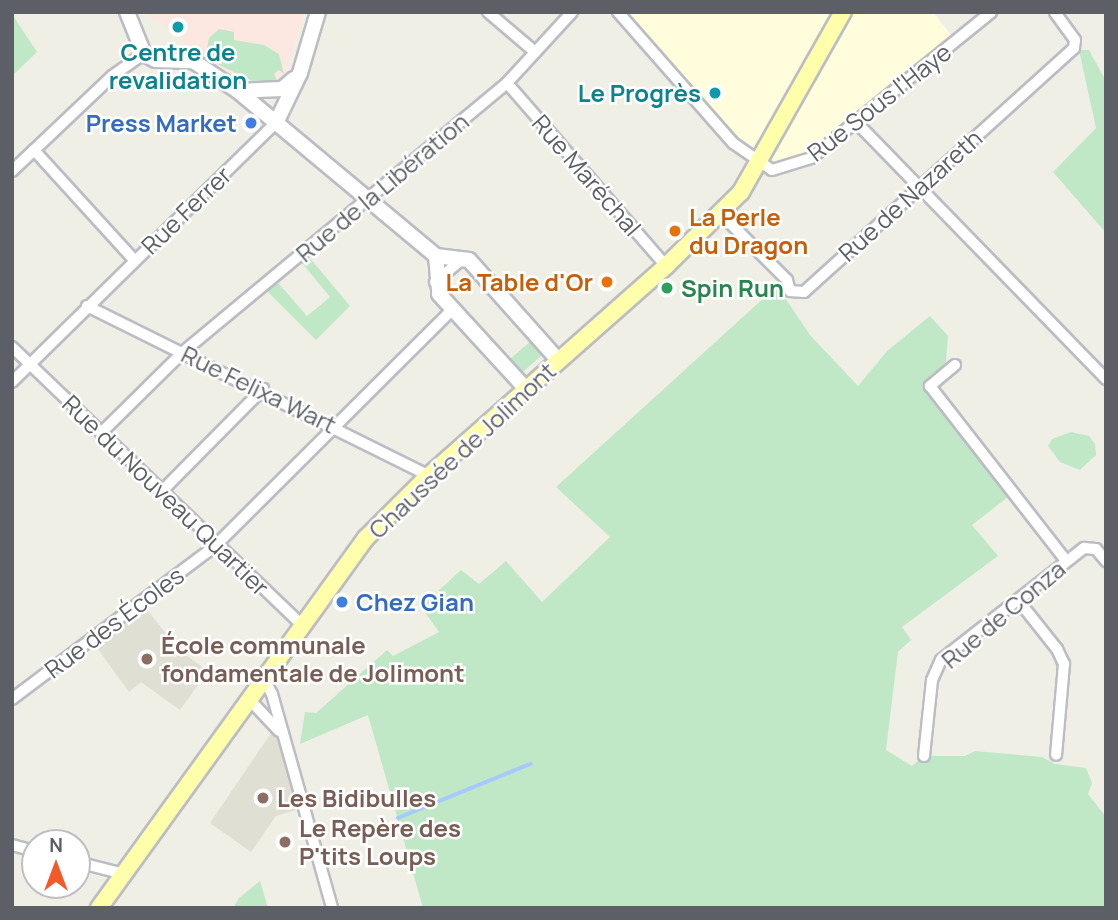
<!DOCTYPE html>
<meta charset="utf-8">
<style>
body{margin:0}
#map{position:relative;width:1118px;height:920px;overflow:hidden;background:#f0efe5;font-family:Manrope,sans-serif}
div>[style]{position:absolute}
.commercial>*{inset:0;background:#fffddb}
.education>*{inset:0;background:#e0dfd3}
.medical>*{inset:0;background:#fde8e1}
.green>*{inset:0;background:#c0e8c7;transform-origin:0 0}
.stream>*{height:3.5px;margin:-1.75px;padding:0 1.75px;transform-origin:1.75px;border-radius:1.75px;background:#a6c9ff}
.roads{filter:drop-shadow(2px 0 #bcbdc4) drop-shadow(-2px 0 #bcbdc4) drop-shadow(0 2px #bcbdc4) drop-shadow(0 -2px #bcbdc4)}
.street>*{height:10px;margin:-5px;padding:0 5px;transform-origin:5px;border-radius:5px;background:#fff}
.secondary>*{height:14px;margin:-7px;padding:0 7px;transform-origin:7px;border-radius:7px;background:#fff}
.primary>*{height:16px;margin:-8px;padding:0 8px;transform-origin:8px;border-radius:8px;background:#ffffab}
.dots>*{width:19px;height:19px;translate:-50% -50%;box-sizing:border-box;border:4px solid #fff;border-radius:50%}
span{translate:-50% -50%;white-space:nowrap;text-align:center;line-height:1.15;-webkit-text-stroke:5px #fff;paint-order:stroke}
.culture-label{font-size:24px;color:#0d838f;font-weight:700}
.right{translate:-100% -50%;text-align:right}
.street-label{font-size:24px;color:#5c5f66}
.shop-label{font-size:24px;color:#366cbe;font-weight:700}
.left{translate:0 -50%;text-align:left}
.food-label{font-size:24px;color:#c56008;font-weight:700}
.leisure-label{font-size:24px;color:#27864d;font-weight:700}
.education-label{font-size:24px;color:#785e54;font-weight:700}
.frame{position:absolute;inset:0;border:14px solid #5c5f66;pointer-events:none}
.north{position:absolute;left:21px;top:829px;width:70px;height:70px;box-sizing:border-box;background:#fff;border:2px solid #bebfc2;border-radius:50%;rotate:0deg;font-size:19px;font-weight:700;line-height:28px;text-align:center;color:#5c5f66}
.north::after{content:'';display:block;margin:auto;width:24px;height:32px;background:#f25a29;clip-path:polygon(50% 0,100% 100%,50% 72%,0 100%)}
</style>
<div id="map">
<div class="commercial">
<div style="clip-path:polygon(622px 12px,933px 12px,951px 35px,817px 149px,781px 166px,734px 140px)"></div>
</div>
<div class="education">
<div style="clip-path:polygon(145px 607px,179px 650px,208px 671px,180px 710px,141px 682px,129px 692px,95px 645px)"></div>
<div style="clip-path:polygon(273px 730px,280px 731px,303px 808px,276px 816px,251px 852px,210px 823px)"></div>
</div>
<div class="medical">
<div style="clip-path:polygon(145px 12px,305px 12px,286px 74px,269px 85px,218px 69px)"></div>
</div>
<div class="green">
<div style="clip-path:polygon(12px 14px,37px 52px,12px 76px)"></div>
<div style="clip-path:polygon(219px 29px,234px 32px,234px 40px,264px 45px,279px 54px,284px 74px,279px 70px,274px 74px,277px 80px,256px 83px,205px 58px,209px 38px)"></div>
<div style="clip-path:polygon(1079px 50px,1089px 50px,1106px 81px,1106px 233px,1053px 172px,1096px 128px)"></div>
<div style="clip-path:polygon(304px 251px,350px 306px,316px 340px,265px 289px,273px 277px,307px 316px,330px 297px,297px 257px)"></div>
<div style="clip-path:polygon(777px 286px,810px 335px,858px 386px,887px 351px,930px 316px,948px 336px,945px 374px,931px 385px,1013px 493px,972px 525px,998px 556px,902px 627px,911px 640px,898px 652px,886px 750px,912px 766px,924px 756px,965px 756px,975px 751px,1042px 757px,1055px 764px,1086px 768px,1092px 783px,1088px 794px,1106px 817px,1106px 908px,423px 908px,368px 715px,300px 744px,305px 712px,316px 713px,387px 650px,393px 656px,439px 632px,421px 607px,461px 570px,479px 584px,506px 561px,542px 602px,610px 537px,556px 487px)"></div>
<div style="left:532px;top:340px;width:18px;height:31px;rotate:49deg"></div>
<div style="clip-path:polygon(1071px 432px,1089px 436px,1095px 444px,1096px 455px,1080px 470px,1060px 462px,1048px 446px,1052px 439px)"></div>
<div style="clip-path:polygon(260px 881px,268px 908px,233px 908px,239px 898px)"></div>
</div>
<div class="stream">
<div style="left:398px;top:818px;width:143px;rotate:-22.2deg"></div>
</div>
<div class="roads">
<div class="street">
<div style="left:488px;top:12px;width:62px;rotate:40.4deg"></div>
<div style="left:618px;top:12px;width:174px;rotate:48.7deg"></div>
<div style="left:733px;top:143px;width:47px;rotate:34.7deg"></div>
<div style="left:772px;top:170px;width:41px;rotate:-17.1deg"></div>
<div style="left:811px;top:158px;width:232px;rotate:-39deg"></div>
<div style="left:507px;top:83px;width:242px;rotate:49deg"></div>
<div style="left:856px;top:122px;width:359px;rotate:45.8deg"></div>
<div style="left:34px;top:150px;width:149px;rotate:47.7deg"></div>
<div style="left:12px;top:171px;width:138px;rotate:-43.5deg"></div>
<div style="left:112px;top:76px;width:39px;rotate:-35deg"></div>
<div style="left:721px;top:214px;width:93px;rotate:45deg"></div>
<div style="left:787px;top:280px;width:11px;rotate:75deg"></div>
<div style="left:790px;top:291px;width:14px;rotate:4deg"></div>
<div style="left:804px;top:292px;width:364px;rotate:-42.1deg"></div>
<div style="left:1074px;top:48px;width:8px;rotate:-83deg"></div>
<div style="left:1075px;top:40px;width:34px;rotate:-126deg"></div>
<div style="left:435px;top:282px;width:35px;rotate:-40deg"></div>
<div style="left:87px;top:306px;width:383px;rotate:26.4deg"></div>
<div style="left:12px;top:347px;width:403px;rotate:43.8deg"></div>
<div style="left:955px;top:365px;width:33px;rotate:140deg"></div>
<div style="left:930px;top:386px;width:222px;rotate:52.1deg"></div>
<div style="left:12px;top:382px;width:370px;rotate:-44.5deg"></div>
<div style="left:101px;top:433px;width:115px;rotate:-44.6deg"></div>
<div style="left:183px;top:352px;width:421px;rotate:-39.7deg"></div>
<div style="left:507px;top:83px;width:96px;rotate:-47.5deg"></div>
<div style="left:162px;top:491px;width:144px;rotate:-45.3deg"></div>
<div style="left:1018px;top:600px;width:63px;rotate:51.5deg"></div>
<div style="left:1057px;top:649px;width:17px;rotate:65deg"></div>
<div style="left:1064px;top:664px;width:91px;rotate:95deg"></div>
<div style="left:265px;top:681px;width:15px;rotate:62deg"></div>
<div style="left:272px;top:694px;width:222px;rotate:74.3deg"></div>
<div style="left:12px;top:699px;width:256px;rotate:-37deg"></div>
<div style="left:216px;top:545px;width:334px;rotate:-44.9deg"></div>
<div style="left:250px;top:700px;width:42px;rotate:46.9deg"></div>
<div style="left:924px;top:756px;width:76px;rotate:-84deg"></div>
<div style="left:932px;top:680px;width:22px;rotate:-66deg"></div>
<div style="left:941px;top:660px;width:182px;rotate:-38.1deg"></div>
<div style="left:1084px;top:548px;width:12px;rotate:5deg"></div>
<div style="left:1096px;top:549px;width:16px;rotate:50deg"></div>
<div style="left:12px;top:845px;width:24px;rotate:15deg"></div>
<div style="left:77px;top:862px;width:49px;rotate:14.3deg"></div>
</div>
<div class="secondary">
<div style="left:127px;top:12px;width:45px;rotate:68deg"></div>
<div style="left:144px;top:54px;width:13px;rotate:27deg"></div>
<div style="left:156px;top:60px;width:37px;rotate:2deg"></div>
<div style="left:193px;top:61px;width:54px;rotate:33.7deg"></div>
<div style="left:238px;top:91px;width:258px;rotate:39.8deg"></div>
<div style="left:238px;top:91px;width:44px;rotate:-2.6deg"></div>
<div style="left:282px;top:89px;width:16px;rotate:-40deg"></div>
<div style="left:276px;top:123px;width:55px;rotate:-64.4deg"></div>
<div style="left:300px;top:73px;width:64px;rotate:-73.6deg"></div>
<div style="left:436px;top:256px;width:33px;rotate:7deg"></div>
<div style="left:469px;top:260px;width:134px;rotate:48.3deg"></div>
<div style="left:436px;top:256px;width:38px;rotate:85deg"></div>
<div style="left:439px;top:294px;width:129px;rotate:47.5deg"></div>
</div>
<div class="primary">
<div style="left:99px;top:908px;width:456px;rotate:-54.2deg"></div>
<div style="left:366px;top:538px;width:82px;rotate:-45deg"></div>
<div style="left:424px;top:480px;width:323px;rotate:-41.5deg"></div>
<div style="left:666px;top:266px;width:105px;rotate:-44.6deg"></div>
<div style="left:741px;top:192px;width:207px;rotate:-60.5deg"></div>
</div>
</div>
<div class="dots">
<div style="left:178px;top:27px;background:#0f9aa8"></div>
<div style="left:715px;top:93px;background:#0f9aa8"></div>
<div style="left:251px;top:123px;background:#3f7fe0"></div>
<div style="left:675px;top:231px;background:#e8710a"></div>
<div style="left:607px;top:282px;background:#e8710a"></div>
<div style="left:667px;top:288px;background:#2e9e5b"></div>
<div style="left:342px;top:602px;background:#3f7fe0"></div>
<div style="left:147px;top:659px;background:#8d6e63"></div>
<div style="left:263px;top:798px;background:#8d6e63"></div>
<div style="left:285px;top:842px;background:#8d6e63"></div>
</div>
<div class="culture-label">
<span style="left:178px;top:66px">Centre de<br>revalidation</span>
<span class="right" style="left:701px;top:93px">Le Progrès</span>
</div>
<div class="street-label">
<span style="left:879px;top:102px;rotate:-38deg">Rue Sous l'Haye</span>
<span style="left:587px;top:175px;rotate:49deg">Rue Maréchal</span>
<span style="left:382px;top:187px;rotate:-40deg">Rue de la Libération</span>
<span style="left:910px;top:195px;rotate:-42deg">Rue de Nazareth</span>
<span style="left:186px;top:210px;rotate:-44deg">Rue Ferrer</span>
<span style="left:259px;top:389px;rotate:26deg">Rue Felixa Wart</span>
<span style="left:462px;top:450px;rotate:-43deg">Chaussée de Jolimont</span>
<span style="left:166px;top:495px;rotate:44deg">Rue du Nouveau Quartier</span>
<span style="left:1003px;top:614px;rotate:-40deg">Rue de Conza</span>
<span style="left:114px;top:622px;rotate:-37deg">Rue des Écoles</span>
</div>
<div class="shop-label">
<span class="right" style="left:237px;top:123px">Press Market</span>
<span class="left" style="left:356px;top:602px">Chez Gian</span>
</div>
<div class="food-label">
<span class="left" style="left:689px;top:231px">La Perle<br>du Dragon</span>
<span class="right" style="left:593px;top:282px">La Table d'Or</span>
</div>
<div class="leisure-label">
<span class="left" style="left:681px;top:288px">Spin Run</span>
</div>
<div class="education-label">
<span class="left" style="left:161px;top:659px">École communale<br>fondamentale de Jolimont</span>
<span class="left" style="left:277px;top:798px">Les Bidibulles</span>
<span class="left" style="left:299px;top:842px">Le Repère des<br>P'tits Loups</span>
</div>
<div class="frame"></div>
<div class="north">N</div>
</div>
